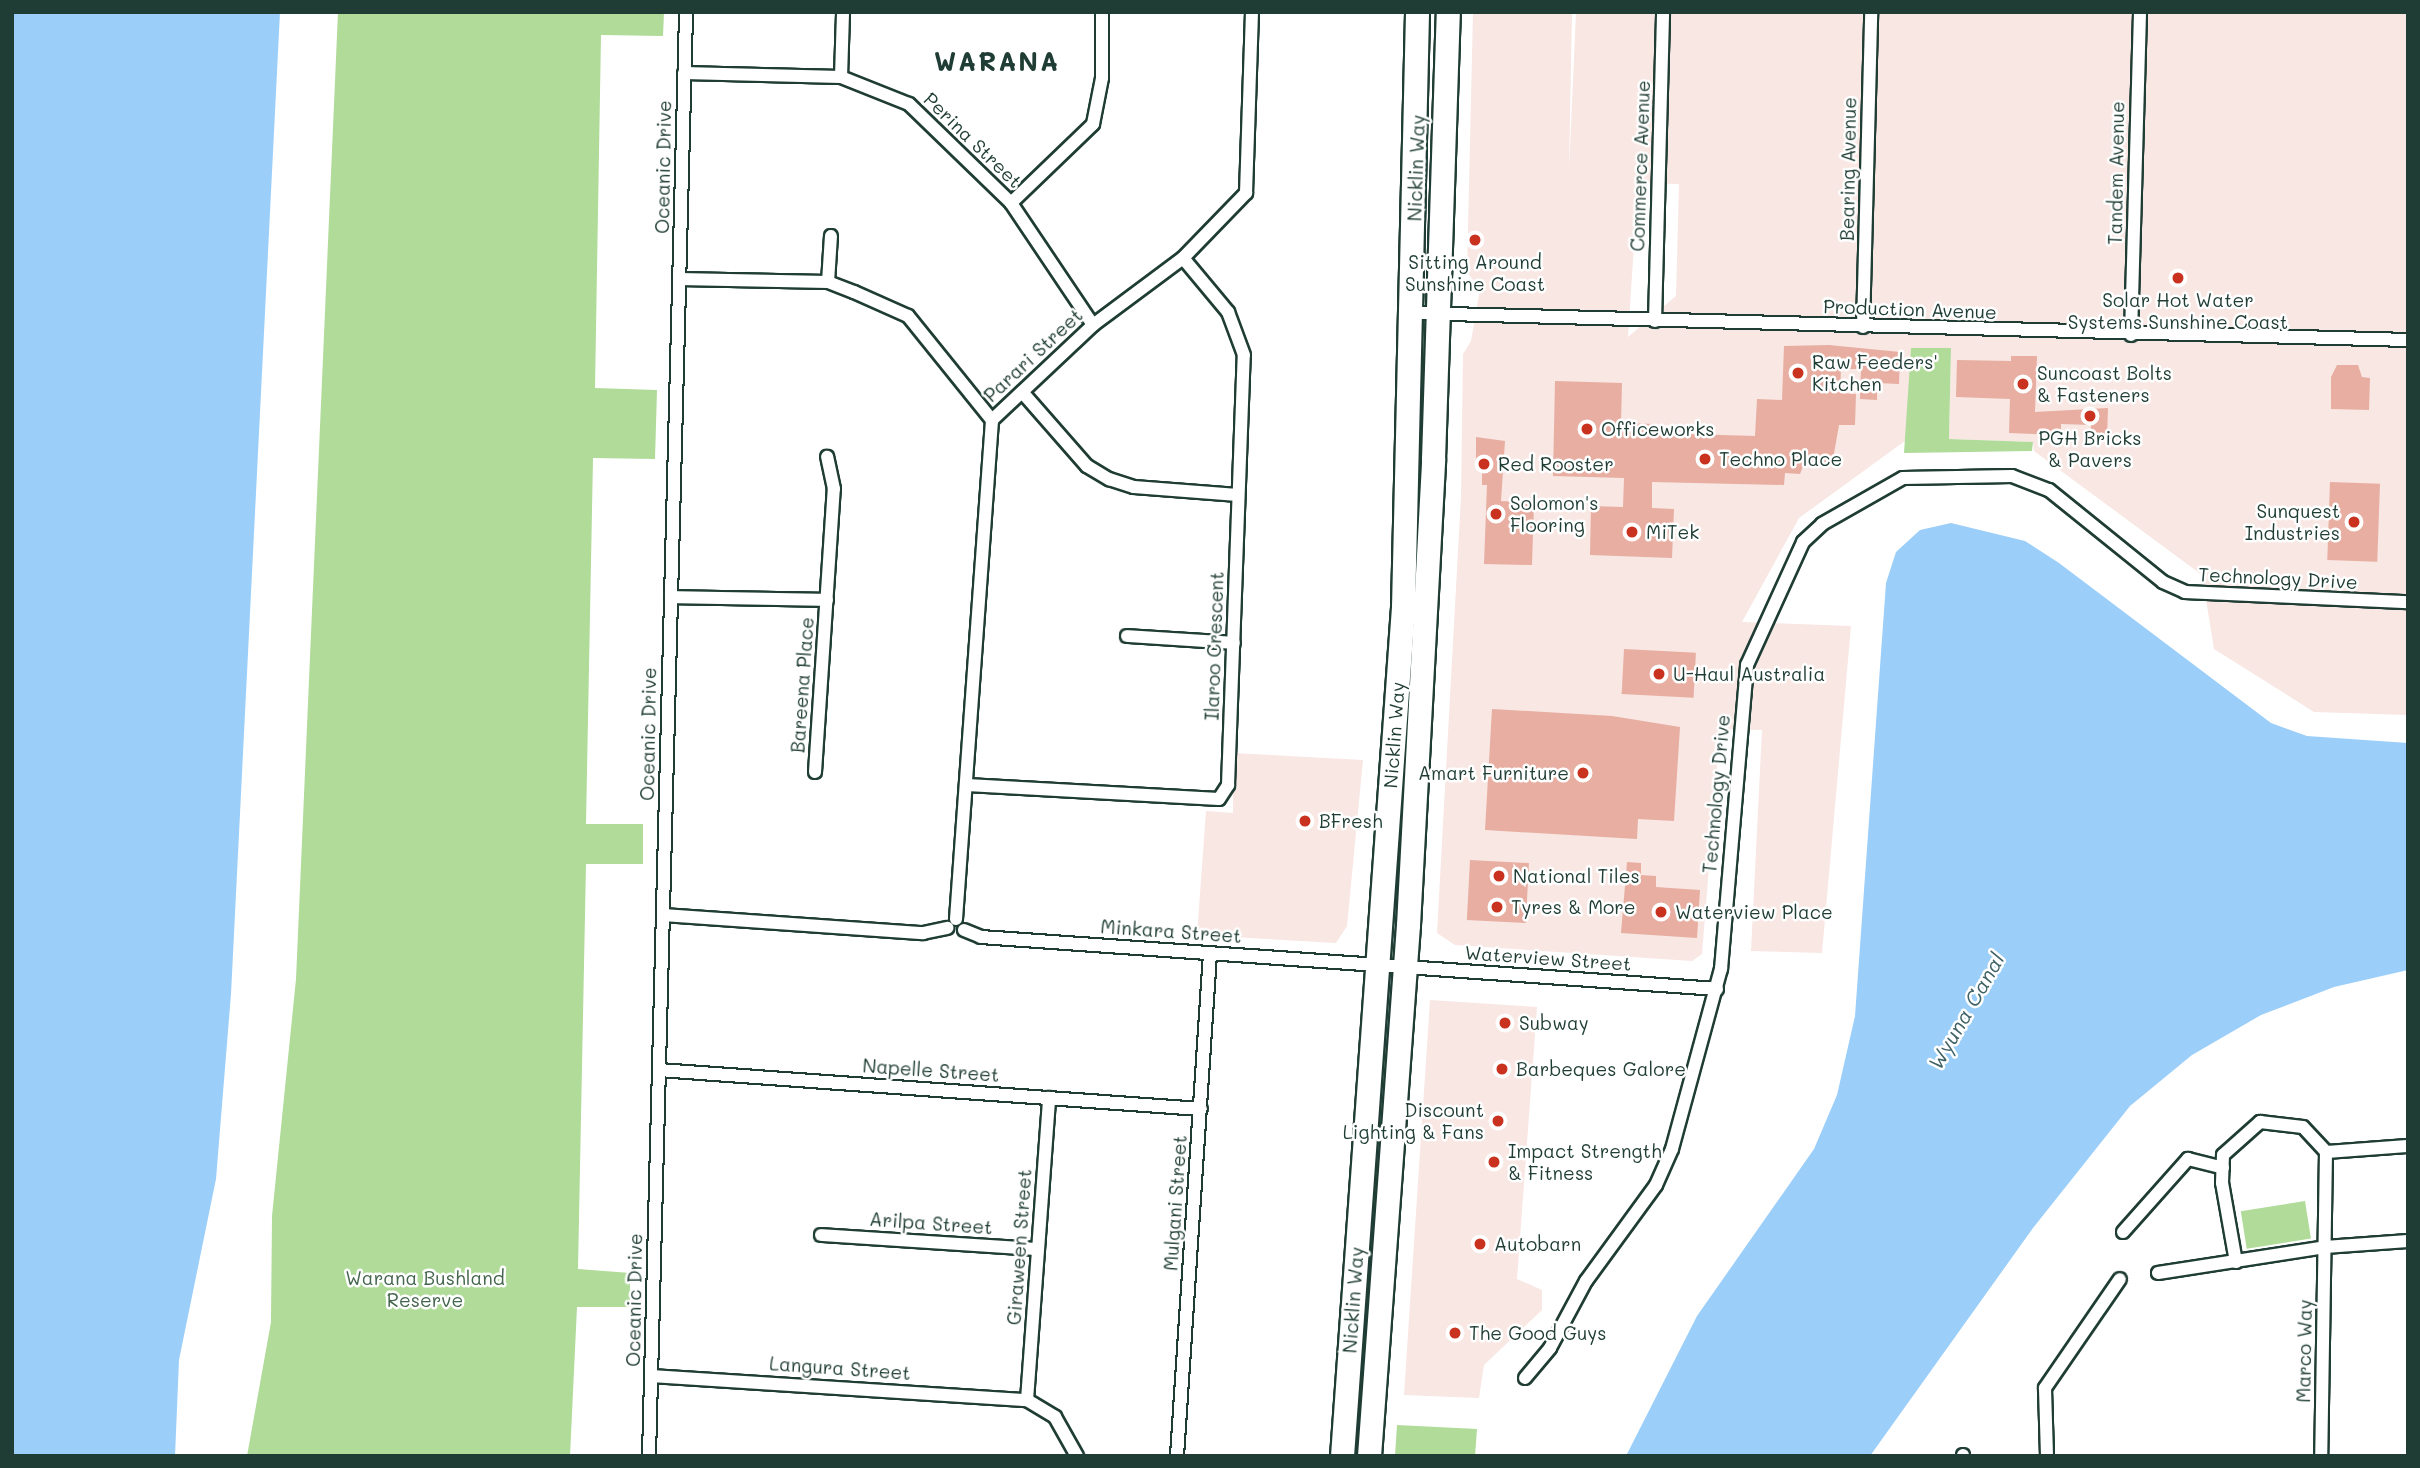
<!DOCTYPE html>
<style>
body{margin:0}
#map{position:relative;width:2420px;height:1468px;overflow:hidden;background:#fff;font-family:Mali,sans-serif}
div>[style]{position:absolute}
.built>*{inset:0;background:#f8e7e3}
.green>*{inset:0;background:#b0db99;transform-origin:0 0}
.water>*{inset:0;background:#9bcef9}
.building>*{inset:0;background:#e7aea1;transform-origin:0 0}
.roads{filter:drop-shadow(2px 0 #1f3d34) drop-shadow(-2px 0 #1f3d34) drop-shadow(0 2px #1f3d34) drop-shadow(0 -2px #1f3d34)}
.street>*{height:12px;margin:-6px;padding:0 6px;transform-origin:6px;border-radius:6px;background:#fff}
.highway>*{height:23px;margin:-11.5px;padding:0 11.5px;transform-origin:11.5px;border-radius:11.5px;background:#fff}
.dots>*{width:19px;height:19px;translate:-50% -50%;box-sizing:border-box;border:4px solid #fff;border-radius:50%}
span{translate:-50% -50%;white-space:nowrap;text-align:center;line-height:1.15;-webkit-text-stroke:5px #fff;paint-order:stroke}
.street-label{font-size:19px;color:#1f3d34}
.poi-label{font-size:19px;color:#1f3d34}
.left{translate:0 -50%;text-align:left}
.right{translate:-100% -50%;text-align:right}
.park-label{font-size:19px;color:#43644d}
.water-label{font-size:21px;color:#3e6165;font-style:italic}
.district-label{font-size:26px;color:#1f3d34;font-weight:700;letter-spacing:2px}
.frame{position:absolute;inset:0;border:14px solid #1f3d34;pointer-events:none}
</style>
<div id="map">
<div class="built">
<div style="clip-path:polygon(evenodd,1473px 12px,1572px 12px,1569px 171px,1576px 12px,2408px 12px,2408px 715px,2314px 712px,2214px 649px,2202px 575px,2034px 451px,2033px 442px,1949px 439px,1951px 349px,1911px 348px,1909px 438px,1799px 518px,1742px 622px,1851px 626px,1822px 953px,1751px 951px,1762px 730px,1720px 729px,1702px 954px,1692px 961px,1455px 945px,1437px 933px,1461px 497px,1463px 354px,1471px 341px,1480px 289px,1467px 272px,1473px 12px,1638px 183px,1679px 184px,1676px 296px,1628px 337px,1638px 183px)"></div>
<div style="clip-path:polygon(1233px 753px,1363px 760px,1347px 926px,1336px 943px,1197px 935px,1206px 811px,1233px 813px)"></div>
<div style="clip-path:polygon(1430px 1000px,1537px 1007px,1517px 1279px,1542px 1290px,1542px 1310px,1484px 1365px,1479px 1398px,1404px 1395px)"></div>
</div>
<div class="green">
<div style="clip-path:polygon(338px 12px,664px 12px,663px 36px,601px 35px,595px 388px,657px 390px,655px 459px,593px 458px,586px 824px,643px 824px,643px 864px,586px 864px,578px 1269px,630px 1273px,630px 1307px,577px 1307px,570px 1456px,247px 1456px,271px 1322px,272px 1216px,296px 979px)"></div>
<div style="clip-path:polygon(1911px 348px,1951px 348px,1949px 439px,2033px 442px,2032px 451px,1904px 453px)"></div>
<div style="left:2305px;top:1201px;width:38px;height:65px;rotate:81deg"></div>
<div style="clip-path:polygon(1397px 1425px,1477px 1429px,1475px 1456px,1395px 1456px)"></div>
</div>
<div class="water">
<div style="clip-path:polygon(12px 12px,280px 12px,231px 994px,216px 1179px,179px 1360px,175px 1456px,12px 1456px)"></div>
<div style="clip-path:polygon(1951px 523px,2025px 541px,2059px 563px,2271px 723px,2307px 736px,2408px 743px,2408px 970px,2334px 987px,2261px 1015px,2192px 1055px,2130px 1106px,2033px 1228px,1870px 1456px,1626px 1456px,1697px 1316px,1814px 1149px,1837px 1095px,1855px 1016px,1886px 583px,1896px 552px,1920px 530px)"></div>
</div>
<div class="building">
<div style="clip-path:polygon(1829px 345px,1900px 352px,1899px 384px,1877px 383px,1877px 400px,1860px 399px,1861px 369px,1841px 369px,1840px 393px,1856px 394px,1855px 425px,1839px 425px,1832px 465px,1804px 464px,1800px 474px,1785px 473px,1784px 485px,1652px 482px,1652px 508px,1674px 509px,1672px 558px,1590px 555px,1591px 506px,1623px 507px,1624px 478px,1553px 476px,1555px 381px,1622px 383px,1621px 423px,1655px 424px,1655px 433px,1755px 436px,1757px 399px,1782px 400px,1784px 346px)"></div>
<div style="clip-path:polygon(2011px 356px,2037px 356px,2035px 412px,2108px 408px,2107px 437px,2090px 436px,2091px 425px,2061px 424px,2061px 435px,2009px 433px,2010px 399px,1956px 397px,1957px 360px,2011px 361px)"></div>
<div style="clip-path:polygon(2337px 365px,2358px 365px,2362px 377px,2370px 378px,2369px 410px,2331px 409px,2331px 377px)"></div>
<div style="clip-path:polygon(1476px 437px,1505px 441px,1501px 501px,1534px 503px,1532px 565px,1484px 564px,1487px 485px,1482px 485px,1482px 469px,1476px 469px)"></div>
<div style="left:2330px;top:482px;width:50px;height:78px;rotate:2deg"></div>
<div style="left:1624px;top:649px;width:72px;height:45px;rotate:3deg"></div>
<div style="clip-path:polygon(1492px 709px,1612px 716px,1680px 727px,1674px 821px,1638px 819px,1637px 839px,1485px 830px)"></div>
<div style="left:1470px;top:860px;width:59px;height:60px;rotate:3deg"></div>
<div style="clip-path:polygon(1627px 862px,1641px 863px,1641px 875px,1656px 876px,1656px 887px,1700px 890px,1697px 938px,1621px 933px)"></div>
</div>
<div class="roads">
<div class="street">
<div style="left:684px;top:73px;width:157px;rotate:1.5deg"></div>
<div style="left:841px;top:77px;width:73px;rotate:21.7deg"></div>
<div style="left:909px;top:104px;width:142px;rotate:44.1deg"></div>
<div style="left:1011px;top:203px;width:147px;rotate:56.1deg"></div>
<div style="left:841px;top:77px;width:65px;rotate:-88.2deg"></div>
<div style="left:1011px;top:203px;width:114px;rotate:-43.9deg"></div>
<div style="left:1093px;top:124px;width:47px;rotate:-78.9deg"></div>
<div style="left:1102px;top:78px;width:66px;rotate:-90deg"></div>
<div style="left:679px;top:279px;width:149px;rotate:1.2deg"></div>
<div style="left:828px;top:282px;width:28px;rotate:21deg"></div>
<div style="left:854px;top:292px;width:59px;rotate:24deg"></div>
<div style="left:908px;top:316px;width:134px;rotate:51.1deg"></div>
<div style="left:828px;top:282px;width:46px;rotate:-86.3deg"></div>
<div style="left:1411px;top:313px;width:997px;rotate:1.55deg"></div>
<div style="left:1655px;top:321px;width:309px;rotate:-88.5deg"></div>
<div style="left:1863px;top:327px;width:315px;rotate:-88.5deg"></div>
<div style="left:2131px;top:335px;width:323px;rotate:-88.4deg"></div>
<div style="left:1023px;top:393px;width:97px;rotate:48.8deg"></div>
<div style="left:1087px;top:466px;width:26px;rotate:31deg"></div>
<div style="left:1109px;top:479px;width:26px;rotate:18deg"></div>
<div style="left:1134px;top:487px;width:104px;rotate:4.4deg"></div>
<div style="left:671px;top:597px;width:156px;rotate:1.1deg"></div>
<div style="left:1127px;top:636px;width:107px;rotate:3.7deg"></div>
<div style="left:815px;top:772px;width:284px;rotate:-86.2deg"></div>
<div style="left:834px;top:489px;width:33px;rotate:-102deg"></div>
<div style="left:967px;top:785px;width:252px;rotate:3.2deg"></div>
<div style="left:1219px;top:799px;width:17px;rotate:-57deg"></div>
<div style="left:1228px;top:785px;width:430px;rotate:-87.9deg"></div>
<div style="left:1244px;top:355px;width:46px;rotate:-110.4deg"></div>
<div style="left:1228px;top:312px;width:70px;rotate:-129.8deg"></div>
<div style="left:663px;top:915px;width:261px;rotate:4deg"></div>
<div style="left:923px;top:933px;width:25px;rotate:-12deg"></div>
<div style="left:956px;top:919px;width:500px;rotate:-85.87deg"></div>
<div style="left:992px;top:420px;width:139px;rotate:-43.2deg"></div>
<div style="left:1093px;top:325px;width:112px;rotate:-36.7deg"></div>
<div style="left:1183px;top:258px;width:91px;rotate:-45.9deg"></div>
<div style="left:1246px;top:193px;width:181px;rotate:-88.1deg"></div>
<div style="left:964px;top:930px;width:18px;rotate:22deg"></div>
<div style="left:981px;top:937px;width:738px;rotate:4.04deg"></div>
<div style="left:659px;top:1070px;width:543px;rotate:4.12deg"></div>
<div style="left:2326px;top:1152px;width:82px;rotate:-4.2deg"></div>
<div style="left:2123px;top:1232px;width:98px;rotate:-48.3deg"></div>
<div style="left:2188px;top:1159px;width:36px;rotate:14deg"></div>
<div style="left:821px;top:1235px;width:217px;rotate:3.7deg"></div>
<div style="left:2236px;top:1262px;width:80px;rotate:-100deg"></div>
<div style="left:2222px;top:1183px;width:28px;rotate:-88deg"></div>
<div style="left:2223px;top:1155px;width:50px;rotate:-41.7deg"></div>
<div style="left:2260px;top:1122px;width:43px;rotate:6.6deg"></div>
<div style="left:2303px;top:1127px;width:34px;rotate:47deg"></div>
<div style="left:2326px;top:1152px;width:304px;rotate:90.9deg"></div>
<div style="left:2158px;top:1273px;width:169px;rotate:-8.8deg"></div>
<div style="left:2325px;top:1247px;width:83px;rotate:-4.1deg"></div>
<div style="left:651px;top:1376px;width:377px;rotate:3.7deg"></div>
<div style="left:1027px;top:1400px;width:33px;rotate:31deg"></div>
<div style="left:1055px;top:1417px;width:45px;rotate:60.6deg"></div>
<div style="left:1525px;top:1378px;width:39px;rotate:-50deg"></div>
<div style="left:1550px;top:1348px;width:76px;rotate:-61.8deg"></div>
<div style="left:1586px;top:1281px;width:119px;rotate:-53.9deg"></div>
<div style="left:1656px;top:1185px;width:39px;rotate:-66deg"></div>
<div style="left:1672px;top:1149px;width:187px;rotate:-74.8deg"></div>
<div style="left:1721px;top:969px;width:305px;rotate:-85.1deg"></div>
<div style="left:1747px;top:665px;width:135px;rotate:-65.5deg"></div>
<div style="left:1803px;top:542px;width:26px;rotate:-43deg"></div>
<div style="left:1822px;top:524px;width:93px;rotate:-29.6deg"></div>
<div style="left:1903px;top:478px;width:109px;rotate:-1.1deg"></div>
<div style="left:2012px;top:476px;width:40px;rotate:21deg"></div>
<div style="left:2049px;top:490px;width:146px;rotate:38.9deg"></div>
<div style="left:2163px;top:582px;width:24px;rotate:24deg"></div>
<div style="left:2185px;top:592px;width:223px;rotate:2.6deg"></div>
<div style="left:1027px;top:1400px;width:303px;rotate:-85.8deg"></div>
<div style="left:649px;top:1456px;width:1444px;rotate:-88.53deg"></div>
<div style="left:1177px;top:1456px;width:503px;rotate:-86.24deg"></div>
<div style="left:1963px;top:1456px;width:1px;rotate:-90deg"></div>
<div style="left:2047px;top:1456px;width:68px;rotate:-91.7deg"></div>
<div style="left:2045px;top:1388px;width:132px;rotate:-55.5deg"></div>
</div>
<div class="highway">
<div style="left:1342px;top:1456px;width:851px;rotate:-85.89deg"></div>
<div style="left:1403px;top:607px;width:595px;rotate:-88.65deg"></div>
<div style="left:1369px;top:1456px;width:532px;rotate:-85.8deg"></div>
<div style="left:1408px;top:925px;width:467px;rotate:-86.9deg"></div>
<div style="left:1433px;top:459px;width:447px;rotate:-88.1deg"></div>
</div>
</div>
<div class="dots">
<div style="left:1475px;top:240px;background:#c8321e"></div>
<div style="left:2178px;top:278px;background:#c8321e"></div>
<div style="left:1798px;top:373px;background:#c8321e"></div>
<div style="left:2023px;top:384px;background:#c8321e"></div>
<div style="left:2090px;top:416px;background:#c8321e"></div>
<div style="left:1587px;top:429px;background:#c8321e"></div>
<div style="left:1705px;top:459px;background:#c8321e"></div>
<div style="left:1484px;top:464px;background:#c8321e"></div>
<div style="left:1496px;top:514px;background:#c8321e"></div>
<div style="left:2354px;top:522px;background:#c8321e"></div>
<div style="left:1632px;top:532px;background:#c8321e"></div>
<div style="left:1659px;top:674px;background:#c8321e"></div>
<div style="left:1583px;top:773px;background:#c8321e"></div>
<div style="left:1305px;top:821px;background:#c8321e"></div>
<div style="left:1499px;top:876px;background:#c8321e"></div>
<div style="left:1497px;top:907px;background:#c8321e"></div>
<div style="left:1661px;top:912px;background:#c8321e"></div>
<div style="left:1505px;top:1023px;background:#c8321e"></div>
<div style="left:1502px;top:1069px;background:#c8321e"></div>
<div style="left:1498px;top:1121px;background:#c8321e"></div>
<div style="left:1494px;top:1162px;background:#c8321e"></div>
<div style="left:1480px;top:1244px;background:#c8321e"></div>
<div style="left:1455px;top:1333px;background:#c8321e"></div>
</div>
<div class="street-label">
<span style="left:973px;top:140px;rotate:44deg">Perina Street</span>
<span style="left:1640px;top:166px;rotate:-88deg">Commerce Avenue</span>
<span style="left:663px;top:167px;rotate:-89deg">Oceanic Drive</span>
<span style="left:1416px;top:168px;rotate:-88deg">Nicklin Way</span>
<span style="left:1848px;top:169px;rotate:-89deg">Bearing Avenue</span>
<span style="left:2116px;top:173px;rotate:-89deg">Tandem Avenue</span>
<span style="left:1910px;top:309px;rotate:2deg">Production Avenue</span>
<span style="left:1033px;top:355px;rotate:-43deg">Parari Street</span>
<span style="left:2278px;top:578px;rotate:3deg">Technology Drive</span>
<span style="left:1214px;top:646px;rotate:-88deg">Ilaroo Crescent</span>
<span style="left:802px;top:685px;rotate:-86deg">Bareena Place</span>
<span style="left:648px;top:734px;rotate:-89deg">Oceanic Drive</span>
<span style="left:1394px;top:735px;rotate:-86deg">Nicklin Way</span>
<span style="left:1716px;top:794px;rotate:-85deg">Technology Drive</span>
<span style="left:1171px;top:931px;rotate:4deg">Minkara Street</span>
<span style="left:1548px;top:958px;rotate:4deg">Waterview Street</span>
<span style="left:931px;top:1070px;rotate:4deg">Napelle Street</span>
<span style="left:1175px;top:1203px;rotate:-86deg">Mulgani Street</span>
<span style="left:931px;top:1223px;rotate:4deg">Arilpa Street</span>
<span style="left:1019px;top:1247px;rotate:-86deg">Giraween Street</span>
<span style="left:634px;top:1300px;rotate:-89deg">Oceanic Drive</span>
<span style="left:1353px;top:1300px;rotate:-86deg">Nicklin Way</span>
<span style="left:2304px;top:1351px;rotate:-89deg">Marco Way</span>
<span style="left:840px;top:1368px;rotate:4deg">Langura Street</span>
</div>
<div class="poi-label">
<span style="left:1475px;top:273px">Sitting Around<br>Sunshine Coast</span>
<span style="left:2178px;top:311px">Solar Hot Water<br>Systems Sunshine Coast</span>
<span class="left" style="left:1812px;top:373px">Raw Feeders'<br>Kitchen</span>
<span class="left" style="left:2037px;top:384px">Suncoast Bolts<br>&amp; Fasteners</span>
<span class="left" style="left:1601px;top:429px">Officeworks</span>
<span style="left:2090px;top:449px">PGH Bricks<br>&amp; Pavers</span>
<span class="left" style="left:1719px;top:459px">Techno Place</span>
<span class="left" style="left:1498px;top:464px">Red Rooster</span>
<span class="left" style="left:1510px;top:514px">Solomon's<br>Flooring</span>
<span class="right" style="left:2340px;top:522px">Sunquest<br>Industries</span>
<span class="left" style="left:1646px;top:532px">MiTek</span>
<span class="left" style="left:1673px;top:674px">U-Haul Australia</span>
<span class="right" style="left:1569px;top:773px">Amart Furniture</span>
<span class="left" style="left:1319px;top:821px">BFresh</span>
<span class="left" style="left:1513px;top:876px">National Tiles</span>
<span class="left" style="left:1511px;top:907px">Tyres &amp; More</span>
<span class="left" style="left:1675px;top:912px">Waterview Place</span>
<span class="left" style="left:1519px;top:1023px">Subway</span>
<span class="left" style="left:1516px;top:1069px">Barbeques Galore</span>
<span class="right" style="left:1484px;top:1121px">Discount<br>Lighting &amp; Fans</span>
<span class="left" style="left:1508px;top:1162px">Impact Strength<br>&amp; Fitness</span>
<span class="left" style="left:1494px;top:1244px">Autobarn</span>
<span class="left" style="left:1469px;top:1333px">The Good Guys</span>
</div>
<div class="park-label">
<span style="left:425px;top:1289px">Warana Bushland<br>Reserve</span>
</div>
<div class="water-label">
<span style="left:1966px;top:1011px;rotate:-60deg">Wyuna Canal</span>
</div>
<div class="district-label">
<span style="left:997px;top:62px">WARANA</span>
</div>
<div class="frame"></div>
</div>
